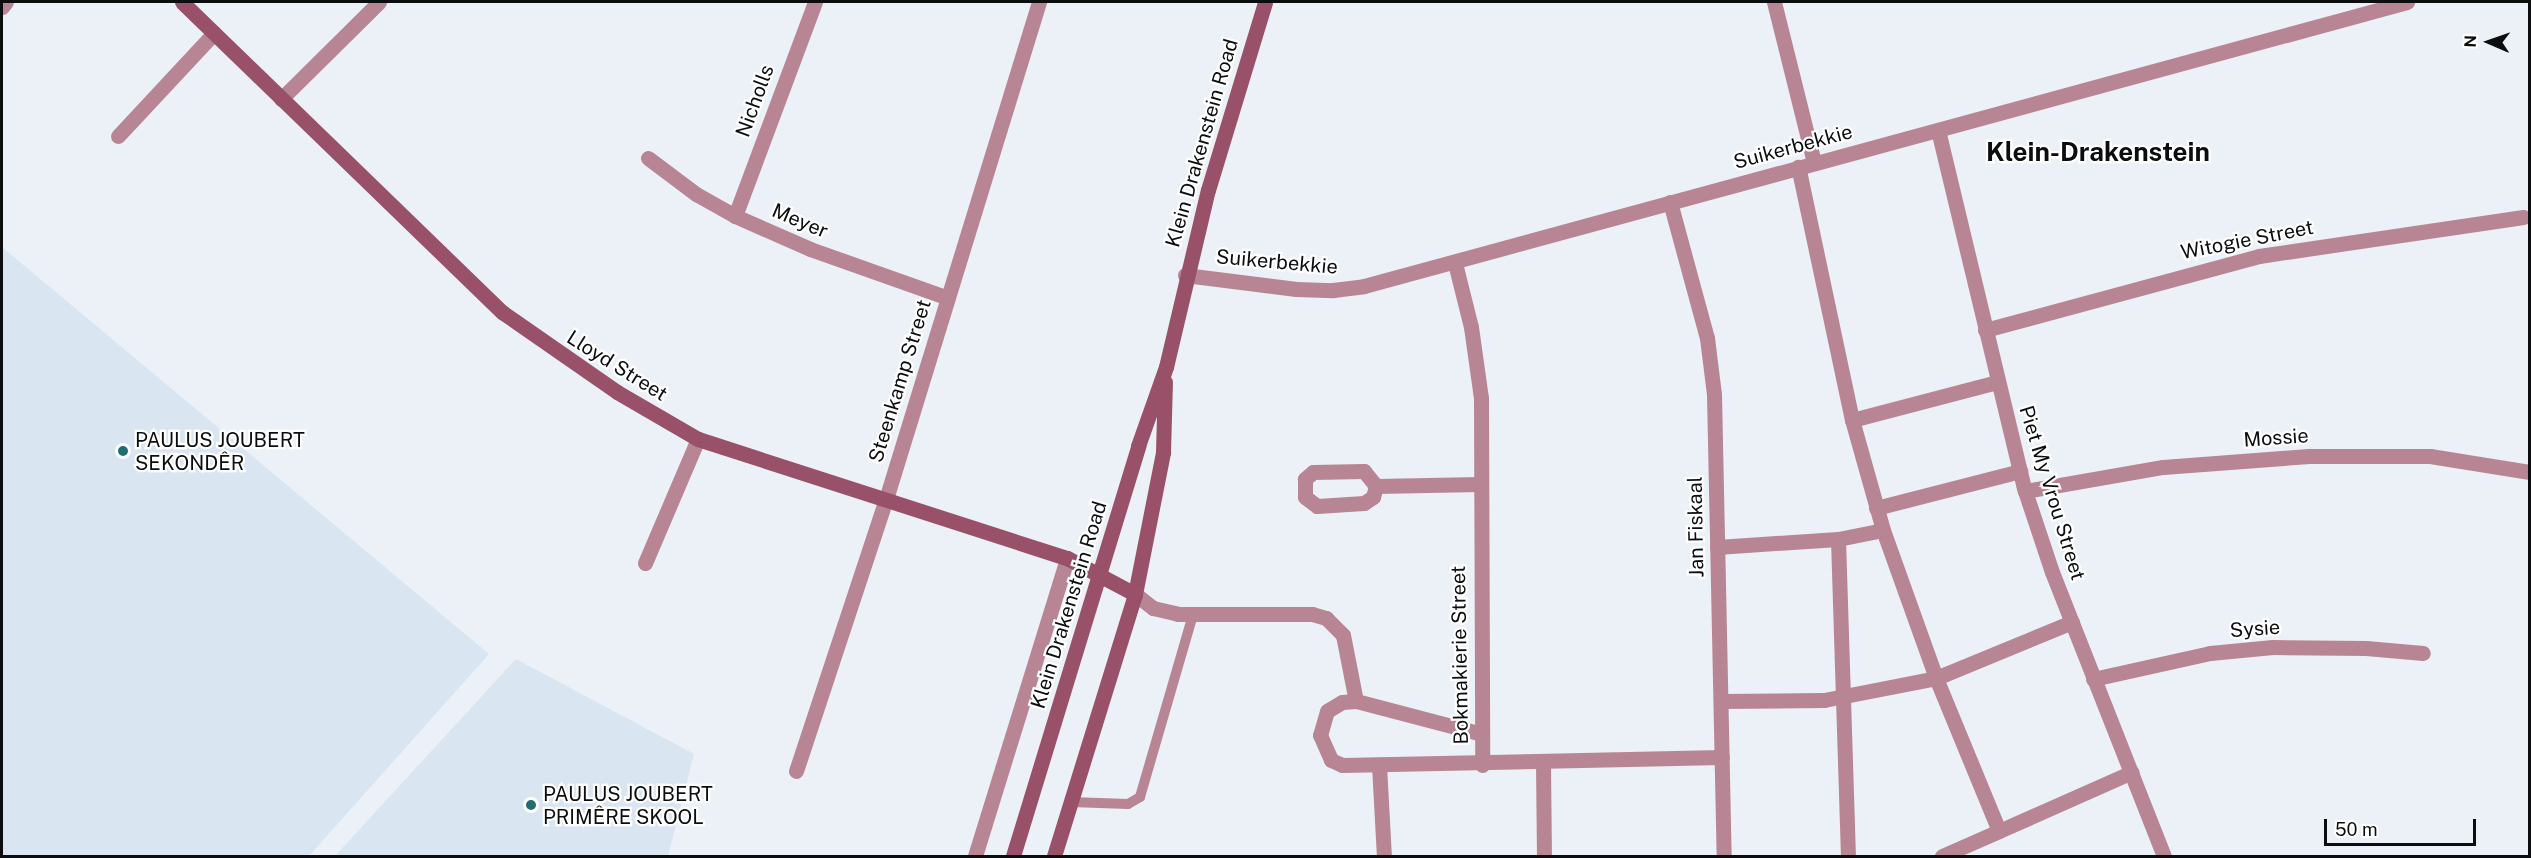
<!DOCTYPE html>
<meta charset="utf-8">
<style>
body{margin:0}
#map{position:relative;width:2531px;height:858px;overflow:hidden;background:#ebf1f7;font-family:"Public Sans",sans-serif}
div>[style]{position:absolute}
.built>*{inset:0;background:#d9e5f0}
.lane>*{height:10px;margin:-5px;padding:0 5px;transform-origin:5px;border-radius:5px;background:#b88594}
.street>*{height:15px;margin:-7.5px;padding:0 7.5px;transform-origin:7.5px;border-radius:7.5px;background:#b88594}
.secondary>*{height:15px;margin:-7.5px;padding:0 7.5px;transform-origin:7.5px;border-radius:7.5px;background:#985168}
.dots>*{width:16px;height:16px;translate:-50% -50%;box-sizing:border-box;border:3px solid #fff;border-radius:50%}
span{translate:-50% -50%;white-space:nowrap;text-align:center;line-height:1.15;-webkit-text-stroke:4.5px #fff;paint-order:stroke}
.street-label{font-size:20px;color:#0b0d0f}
.poi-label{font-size:20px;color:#0b0d0f}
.left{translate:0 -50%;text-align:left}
.district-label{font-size:26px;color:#0b0d0f;font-weight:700}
.frame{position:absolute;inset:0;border:3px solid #0b0d0f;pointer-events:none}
.north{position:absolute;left:2459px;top:12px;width:60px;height:60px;-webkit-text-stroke:4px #fff;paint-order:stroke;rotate:272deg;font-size:16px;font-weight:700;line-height:24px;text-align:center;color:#0b0d0f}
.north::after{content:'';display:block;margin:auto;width:21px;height:27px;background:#0b0d0f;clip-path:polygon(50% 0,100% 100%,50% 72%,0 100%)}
.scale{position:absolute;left:2324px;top:819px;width:152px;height:27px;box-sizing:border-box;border:3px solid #0b0d0f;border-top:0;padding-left:8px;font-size:18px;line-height:21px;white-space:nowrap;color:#0b0d0f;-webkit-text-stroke:4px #fff;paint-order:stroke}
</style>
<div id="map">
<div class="built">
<div style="clip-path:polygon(2px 247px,489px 654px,309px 856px,2px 856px)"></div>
<div style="clip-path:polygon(516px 659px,694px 754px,668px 856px,335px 856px)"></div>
</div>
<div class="lane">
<div style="left:1071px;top:802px;width:57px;rotate:2deg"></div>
<div style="left:1128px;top:804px;width:14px;rotate:-30deg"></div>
<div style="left:1140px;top:797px;width:190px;rotate:-73.8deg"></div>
</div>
<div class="street">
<div style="left:1774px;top:2px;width:166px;rotate:76deg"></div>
<div style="left:2px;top:7px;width:6px;rotate:-51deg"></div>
<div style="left:281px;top:99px;width:138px;rotate:-44.7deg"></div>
<div style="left:1938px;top:130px;width:371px;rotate:76.5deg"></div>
<div style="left:2025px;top:491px;width:85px;rotate:71.6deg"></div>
<div style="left:2052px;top:572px;width:305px;rotate:68.5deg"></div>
<div style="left:118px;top:136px;width:141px;rotate:-47deg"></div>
<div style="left:648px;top:158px;width:60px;rotate:36.9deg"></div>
<div style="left:696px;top:194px;width:45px;rotate:29.4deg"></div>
<div style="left:735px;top:216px;width:82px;rotate:23.7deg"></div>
<div style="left:810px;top:249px;width:146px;rotate:19.5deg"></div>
<div style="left:1670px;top:202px;width:141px;rotate:74.8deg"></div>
<div style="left:1707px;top:338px;width:56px;rotate:82.9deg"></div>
<div style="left:1714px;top:394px;width:462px;rotate:88.8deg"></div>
<div style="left:735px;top:216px;width:228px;rotate:-69.5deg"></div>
<div style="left:1455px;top:263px;width:66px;rotate:76deg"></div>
<div style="left:1471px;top:327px;width:72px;rotate:82deg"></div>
<div style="left:1481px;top:398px;width:367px;rotate:89.8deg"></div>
<div style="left:1185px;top:275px;width:112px;rotate:7.2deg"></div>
<div style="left:1296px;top:289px;width:37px;rotate:2deg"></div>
<div style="left:1333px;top:290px;width:31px;rotate:-7deg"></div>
<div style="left:1364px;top:286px;width:1081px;rotate:-15.23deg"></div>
<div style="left:1985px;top:330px;width:284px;rotate:-15.1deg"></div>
<div style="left:2259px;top:256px;width:267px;rotate:-8.4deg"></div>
<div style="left:1852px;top:420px;width:150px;rotate:-14.7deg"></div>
<div style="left:1376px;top:486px;width:19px;rotate:-129deg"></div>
<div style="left:1364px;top:471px;width:51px;rotate:178.9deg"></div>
<div style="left:1313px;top:472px;width:11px;rotate:139deg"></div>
<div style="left:1305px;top:479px;width:18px;rotate:90deg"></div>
<div style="left:1305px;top:497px;width:15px;rotate:37deg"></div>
<div style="left:1317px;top:506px;width:47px;rotate:-3.7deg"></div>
<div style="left:1364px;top:503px;width:11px;rotate:-34deg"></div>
<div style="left:1373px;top:497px;width:11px;rotate:-75deg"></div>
<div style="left:1376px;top:486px;width:104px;rotate:-1.1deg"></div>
<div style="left:2025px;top:491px;width:140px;rotate:-9.9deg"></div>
<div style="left:2163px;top:467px;width:146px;rotate:-4.3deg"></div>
<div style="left:2309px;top:456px;width:121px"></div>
<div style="left:2430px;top:456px;width:101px;rotate:9.1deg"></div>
<div style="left:1876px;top:508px;width:149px;rotate:-14.4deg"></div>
<div style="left:1838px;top:539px;width:46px;rotate:-11.3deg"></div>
<div style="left:1717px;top:547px;width:121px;rotate:-3.8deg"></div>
<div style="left:1838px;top:539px;width:317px;rotate:88.2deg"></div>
<div style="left:645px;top:563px;width:135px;rotate:-66.9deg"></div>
<div style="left:1135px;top:594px;width:23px;rotate:38deg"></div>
<div style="left:1153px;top:608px;width:26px;rotate:13deg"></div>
<div style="left:1178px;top:614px;width:134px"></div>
<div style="left:1312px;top:614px;width:15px;rotate:16deg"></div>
<div style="left:1326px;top:618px;width:24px;rotate:45deg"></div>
<div style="left:1343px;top:635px;width:67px;rotate:78.9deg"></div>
<div style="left:2072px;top:622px;width:147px;rotate:157.6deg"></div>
<div style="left:1936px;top:678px;width:165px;rotate:67.6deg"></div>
<div style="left:1999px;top:831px;width:145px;rotate:-23.9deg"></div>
<div style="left:2093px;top:679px;width:120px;rotate:-12.5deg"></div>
<div style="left:2210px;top:653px;width:63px;rotate:-5.4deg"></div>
<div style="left:2273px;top:647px;width:93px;rotate:0.6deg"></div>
<div style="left:2366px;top:648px;width:57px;rotate:5deg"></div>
<div style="left:1721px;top:701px;width:103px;rotate:-0.6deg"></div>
<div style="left:1824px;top:700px;width:114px;rotate:-11.1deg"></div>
<div style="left:1936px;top:678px;width:157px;rotate:-109.7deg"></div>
<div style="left:1883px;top:530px;width:114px;rotate:-105.7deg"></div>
<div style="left:1852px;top:420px;width:259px;rotate:-102deg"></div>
<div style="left:1482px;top:734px;width:130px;rotate:-165.3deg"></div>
<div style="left:1356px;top:701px;width:14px;rotate:176deg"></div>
<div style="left:1342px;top:702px;width:17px;rotate:149deg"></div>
<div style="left:1327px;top:711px;width:25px;rotate:106deg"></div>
<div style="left:1320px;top:735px;width:27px;rotate:66deg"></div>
<div style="left:1331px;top:760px;width:12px;rotate:24deg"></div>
<div style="left:1342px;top:765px;width:380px;rotate:-1.2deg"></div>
<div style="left:1543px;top:763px;width:93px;rotate:89.4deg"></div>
<div style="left:1379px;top:765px;width:91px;rotate:86.9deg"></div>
<div style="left:796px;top:771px;width:287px;rotate:-71.7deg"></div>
<div style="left:886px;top:499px;width:520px;rotate:-72.89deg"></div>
<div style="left:975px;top:856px;width:312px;rotate:-72.8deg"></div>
<div style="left:1942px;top:856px;width:62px;rotate:-23.7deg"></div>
</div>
<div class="secondary">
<div style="left:182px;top:2px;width:446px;rotate:44.1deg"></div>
<div style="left:502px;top:312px;width:140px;rotate:34.8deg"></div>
<div style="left:617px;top:392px;width:94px;rotate:30.1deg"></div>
<div style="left:698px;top:439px;width:388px;rotate:17.9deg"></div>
<div style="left:1067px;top:558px;width:77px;rotate:27.9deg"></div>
<div style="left:1013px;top:856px;width:429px;rotate:-73deg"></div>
<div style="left:1138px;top:446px;width:84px;rotate:-70.5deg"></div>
<div style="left:1166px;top:367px;width:182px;rotate:-76.7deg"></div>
<div style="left:1208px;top:190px;width:196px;rotate:-73.1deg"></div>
<div style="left:1054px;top:856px;width:274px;rotate:-72.8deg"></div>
<div style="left:1135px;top:594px;width:145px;rotate:-78.8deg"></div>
<div style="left:1163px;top:452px;width:70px;rotate:-88.4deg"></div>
</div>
<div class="dots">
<div style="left:123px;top:451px;background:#226e6e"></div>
<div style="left:531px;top:805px;background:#226e6e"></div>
</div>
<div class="street-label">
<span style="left:755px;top:101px;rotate:-70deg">Nicholls</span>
<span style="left:1202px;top:143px;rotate:-74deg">Klein Drakenstein Road</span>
<span style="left:1793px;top:147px;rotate:-15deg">Suikerbekkie</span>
<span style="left:800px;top:221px;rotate:23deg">Meyer</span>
<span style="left:2247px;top:240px;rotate:-11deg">Witogie Street</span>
<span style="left:1277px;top:262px;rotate:5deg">Suikerbekkie</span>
<span style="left:617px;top:366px;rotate:32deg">Lloyd Street</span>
<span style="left:900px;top:381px;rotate:-73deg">Steenkamp Street</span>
<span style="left:2276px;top:438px;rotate:-4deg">Mossie</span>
<span style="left:2052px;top:493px;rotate:73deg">Piet My Vrou Street</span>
<span style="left:1696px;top:527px;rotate:-91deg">Jan Fiskaal</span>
<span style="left:1069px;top:605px;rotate:-73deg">Klein Drakenstein Road</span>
<span style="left:2255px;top:629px;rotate:-4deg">Sysie</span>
<span style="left:1460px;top:655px;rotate:-91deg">Bokmakierie Street</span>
</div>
<div class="poi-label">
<span class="left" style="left:135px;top:452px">PAULUS JOUBERT<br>SEKONDÊR</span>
<span class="left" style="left:543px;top:806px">PAULUS JOUBERT<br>PRIMÊRE SKOOL</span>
</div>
<div class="district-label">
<span style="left:2098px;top:152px">Klein-Drakenstein</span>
</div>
<div class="frame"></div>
<div class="north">N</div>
<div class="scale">50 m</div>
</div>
